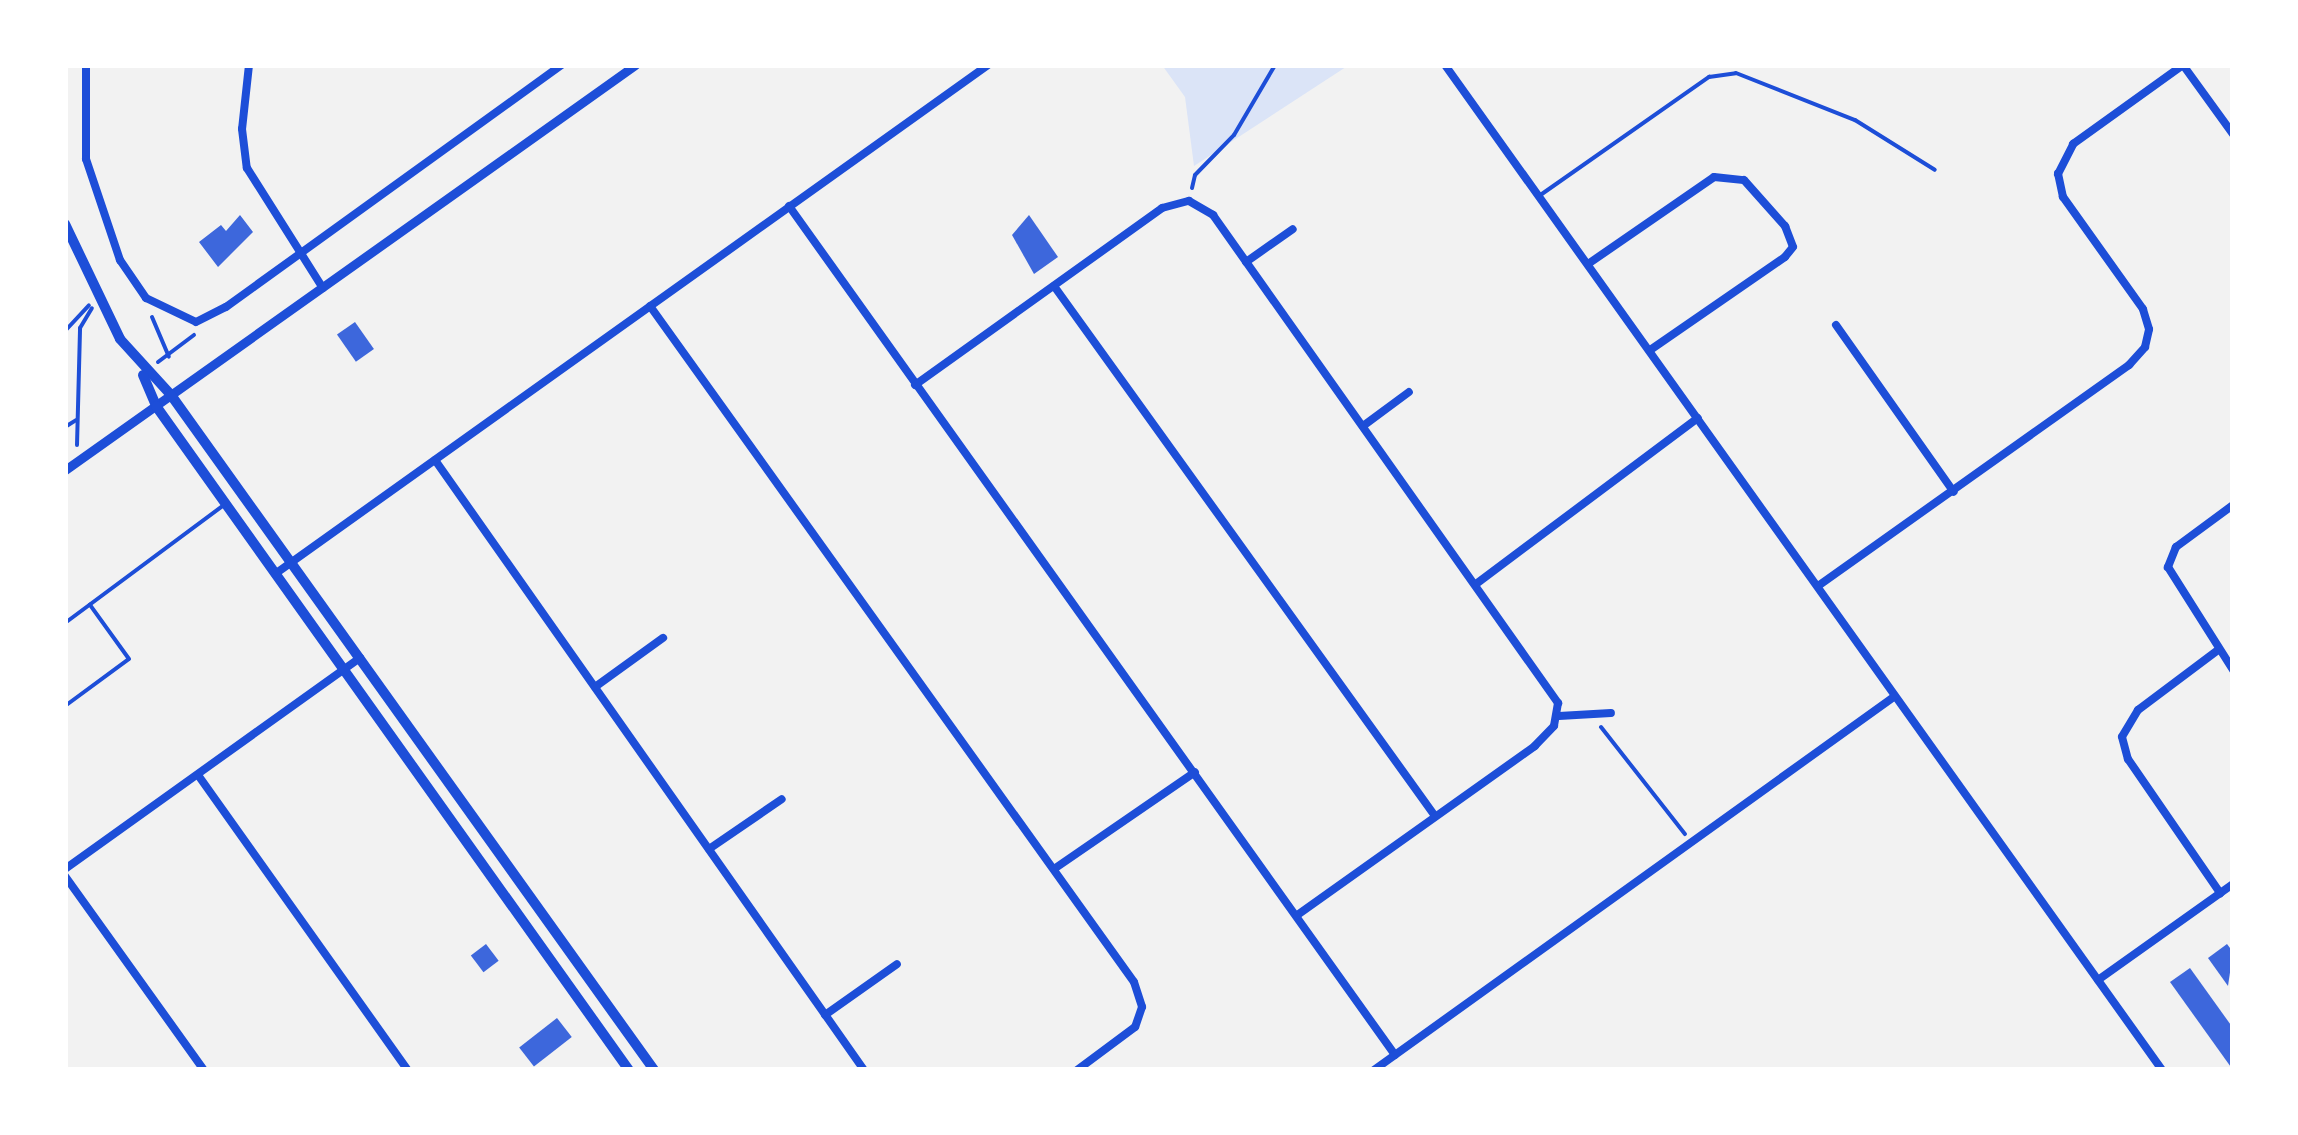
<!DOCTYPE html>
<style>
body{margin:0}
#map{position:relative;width:2298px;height:1135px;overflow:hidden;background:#f2f2f2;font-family:"Nunito Sans",sans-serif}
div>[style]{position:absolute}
.green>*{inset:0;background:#dbe4f7}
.building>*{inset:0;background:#3d67dc;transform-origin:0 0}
.path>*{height:4px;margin:-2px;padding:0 2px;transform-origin:2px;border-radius:2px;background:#1d4ed8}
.service>*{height:4px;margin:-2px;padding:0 2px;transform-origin:2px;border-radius:2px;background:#1d4ed8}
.minor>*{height:8px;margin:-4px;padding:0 4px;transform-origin:4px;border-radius:4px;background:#1d4ed8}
.tertiary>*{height:9px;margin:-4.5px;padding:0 4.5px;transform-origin:4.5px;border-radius:4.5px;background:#1d4ed8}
.secondary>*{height:10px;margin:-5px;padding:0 5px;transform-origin:5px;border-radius:5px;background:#1d4ed8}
span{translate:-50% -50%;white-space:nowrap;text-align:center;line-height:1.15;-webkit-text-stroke:8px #fff;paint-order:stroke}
.frame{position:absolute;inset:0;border:68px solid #fff;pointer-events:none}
</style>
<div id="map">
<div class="green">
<div style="clip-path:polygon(1162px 65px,1349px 65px,1194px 166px,1185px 97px)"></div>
</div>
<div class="building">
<div style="clip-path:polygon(240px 215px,253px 232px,218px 267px,199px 242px,221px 225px,226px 231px)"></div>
<div style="clip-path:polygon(1029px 215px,1058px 257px,1034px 274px,1012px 235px)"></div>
<div style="left:355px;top:322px;width:33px;height:22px;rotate:55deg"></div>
<div style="left:486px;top:944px;width:21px;height:19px;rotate:53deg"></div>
<div style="clip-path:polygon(2227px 944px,2233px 952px,2228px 986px,2208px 958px)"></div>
<div style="clip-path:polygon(2190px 968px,2233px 1028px,2233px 1070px,2170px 982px)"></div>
<div style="left:557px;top:1018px;width:24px;height:48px;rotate:52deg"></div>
</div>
<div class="path">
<div style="left:1192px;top:188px;width:13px;rotate:-77deg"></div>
<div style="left:1195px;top:175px;width:56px;rotate:-45.7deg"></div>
<div style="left:1234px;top:135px;width:81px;rotate:-59.6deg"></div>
<div style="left:152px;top:317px;width:43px;rotate:67deg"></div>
<div style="left:65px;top:331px;width:35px;rotate:-47deg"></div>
<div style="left:158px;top:362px;width:45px;rotate:-36.9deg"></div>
<div style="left:65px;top:427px;width:13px;rotate:-32deg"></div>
<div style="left:77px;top:445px;width:117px;rotate:-88.5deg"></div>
<div style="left:80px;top:328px;width:23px;rotate:-59deg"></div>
<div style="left:1601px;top:727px;width:136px;rotate:51.9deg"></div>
</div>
<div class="service">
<div style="left:1539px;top:196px;width:208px;rotate:-35deg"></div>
<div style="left:1709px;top:77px;width:27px;rotate:-8deg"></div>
<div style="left:1736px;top:73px;width:128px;rotate:21.6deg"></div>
<div style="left:1855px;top:120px;width:94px;rotate:32deg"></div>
<div style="left:65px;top:623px;width:199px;rotate:-36.6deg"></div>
<div style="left:65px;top:706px;width:79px;rotate:-36.3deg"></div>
<div style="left:129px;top:659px;width:67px;rotate:-125.8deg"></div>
</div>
<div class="minor">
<div style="left:86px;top:65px;width:94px;rotate:90deg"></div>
<div style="left:86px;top:159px;width:107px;rotate:71.4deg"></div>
<div style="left:120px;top:260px;width:46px;rotate:55.6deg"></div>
<div style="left:146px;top:298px;width:55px;rotate:25.6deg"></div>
<div style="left:196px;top:322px;width:34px;rotate:-27deg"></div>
<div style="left:226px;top:307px;width:414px;rotate:-35.8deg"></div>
<div style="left:249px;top:65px;width:64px;rotate:96.2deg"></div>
<div style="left:242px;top:129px;width:39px;rotate:83deg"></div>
<div style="left:247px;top:168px;width:142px;rotate:57.7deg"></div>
<div style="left:1445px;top:65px;width:1235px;rotate:54.49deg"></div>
<div style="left:2183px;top:65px;width:85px;rotate:54.1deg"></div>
<div style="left:789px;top:206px;width:1043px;rotate:54.48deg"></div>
<div style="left:1246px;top:262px;width:57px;rotate:-35.1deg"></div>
<div style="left:1588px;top:264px;width:153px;rotate:-34.6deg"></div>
<div style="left:1714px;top:177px;width:30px;rotate:6deg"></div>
<div style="left:1744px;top:180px;width:62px;rotate:48.3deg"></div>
<div style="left:1785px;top:226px;width:22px;rotate:69deg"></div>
<div style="left:1793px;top:247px;width:13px;rotate:129deg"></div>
<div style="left:1785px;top:257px;width:164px;rotate:145.4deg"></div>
<div style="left:1054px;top:286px;width:653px;rotate:54.29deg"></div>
<div style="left:650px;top:306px;width:831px;rotate:54.4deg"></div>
<div style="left:1134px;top:982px;width:26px;rotate:72deg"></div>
<div style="left:1142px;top:1007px;width:21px;rotate:109deg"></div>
<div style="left:1135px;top:1027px;width:72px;rotate:143.4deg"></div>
<div style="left:1836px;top:325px;width:204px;rotate:54.8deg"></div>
<div style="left:915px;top:385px;width:304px;rotate:-35.6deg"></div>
<div style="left:1162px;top:208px;width:28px;rotate:-15deg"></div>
<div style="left:1189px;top:201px;width:28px;rotate:30deg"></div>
<div style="left:1213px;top:215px;width:598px;rotate:54.74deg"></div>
<div style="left:1558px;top:703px;width:23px;rotate:100deg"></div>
<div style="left:1554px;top:726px;width:28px;rotate:134deg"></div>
<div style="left:1535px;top:746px;width:292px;rotate:144.6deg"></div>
<div style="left:1363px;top:426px;width:57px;rotate:-36.5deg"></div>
<div style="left:435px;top:460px;width:746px;rotate:54.88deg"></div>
<div style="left:2233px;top:505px;width:71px;rotate:143.6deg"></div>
<div style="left:2176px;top:547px;width:22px;rotate:112deg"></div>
<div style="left:2168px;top:567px;width:122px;rotate:57.7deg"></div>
<div style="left:275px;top:574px;width:876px;rotate:-35.52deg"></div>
<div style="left:1476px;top:584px;width:277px;rotate:-36.8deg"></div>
<div style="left:1818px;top:586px;width:382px;rotate:-35.4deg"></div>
<div style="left:2129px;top:365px;width:24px;rotate:-48deg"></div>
<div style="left:2145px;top:347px;width:18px;rotate:-77deg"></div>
<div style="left:2149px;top:329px;width:21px;rotate:-107deg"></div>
<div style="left:2143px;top:309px;width:138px;rotate:-125.5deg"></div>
<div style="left:2063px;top:197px;width:24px;rotate:-102deg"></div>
<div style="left:2058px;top:174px;width:34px;rotate:-63deg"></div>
<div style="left:2073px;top:144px;width:135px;rotate:-35.7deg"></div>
<div style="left:2218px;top:650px;width:100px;rotate:143.1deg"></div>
<div style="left:2138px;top:710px;width:31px;rotate:121deg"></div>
<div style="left:2122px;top:737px;width:23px;rotate:75deg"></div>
<div style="left:2128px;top:759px;width:163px;rotate:55.5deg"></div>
<div style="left:595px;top:687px;width:84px;rotate:-35.8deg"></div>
<div style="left:1559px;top:716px;width:52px;rotate:-3.3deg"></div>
<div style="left:198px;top:775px;width:362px;rotate:54.6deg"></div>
<div style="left:709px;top:849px;width:88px;rotate:-34.4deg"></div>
<div style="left:65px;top:869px;width:363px;rotate:-35.6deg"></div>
<div style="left:1054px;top:869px;width:171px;rotate:-34.5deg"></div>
<div style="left:65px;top:876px;width:239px;rotate:54.4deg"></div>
<div style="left:2098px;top:980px;width:166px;rotate:-35.4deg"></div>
<div style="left:825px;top:1015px;width:88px;rotate:-35.3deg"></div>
<div style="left:1374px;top:1070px;width:641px;rotate:-35.67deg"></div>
</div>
<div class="tertiary">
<div style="left:65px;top:470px;width:699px;rotate:-35.39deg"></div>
</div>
<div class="secondary">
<div style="left:65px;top:224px;width:127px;rotate:64.4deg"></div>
<div style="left:120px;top:339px;width:76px;rotate:47.7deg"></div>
<div style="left:171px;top:395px;width:830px;rotate:54.41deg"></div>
<div style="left:143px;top:375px;width:34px;rotate:67deg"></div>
<div style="left:156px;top:406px;width:815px;rotate:54.54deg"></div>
</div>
<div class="frame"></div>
</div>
